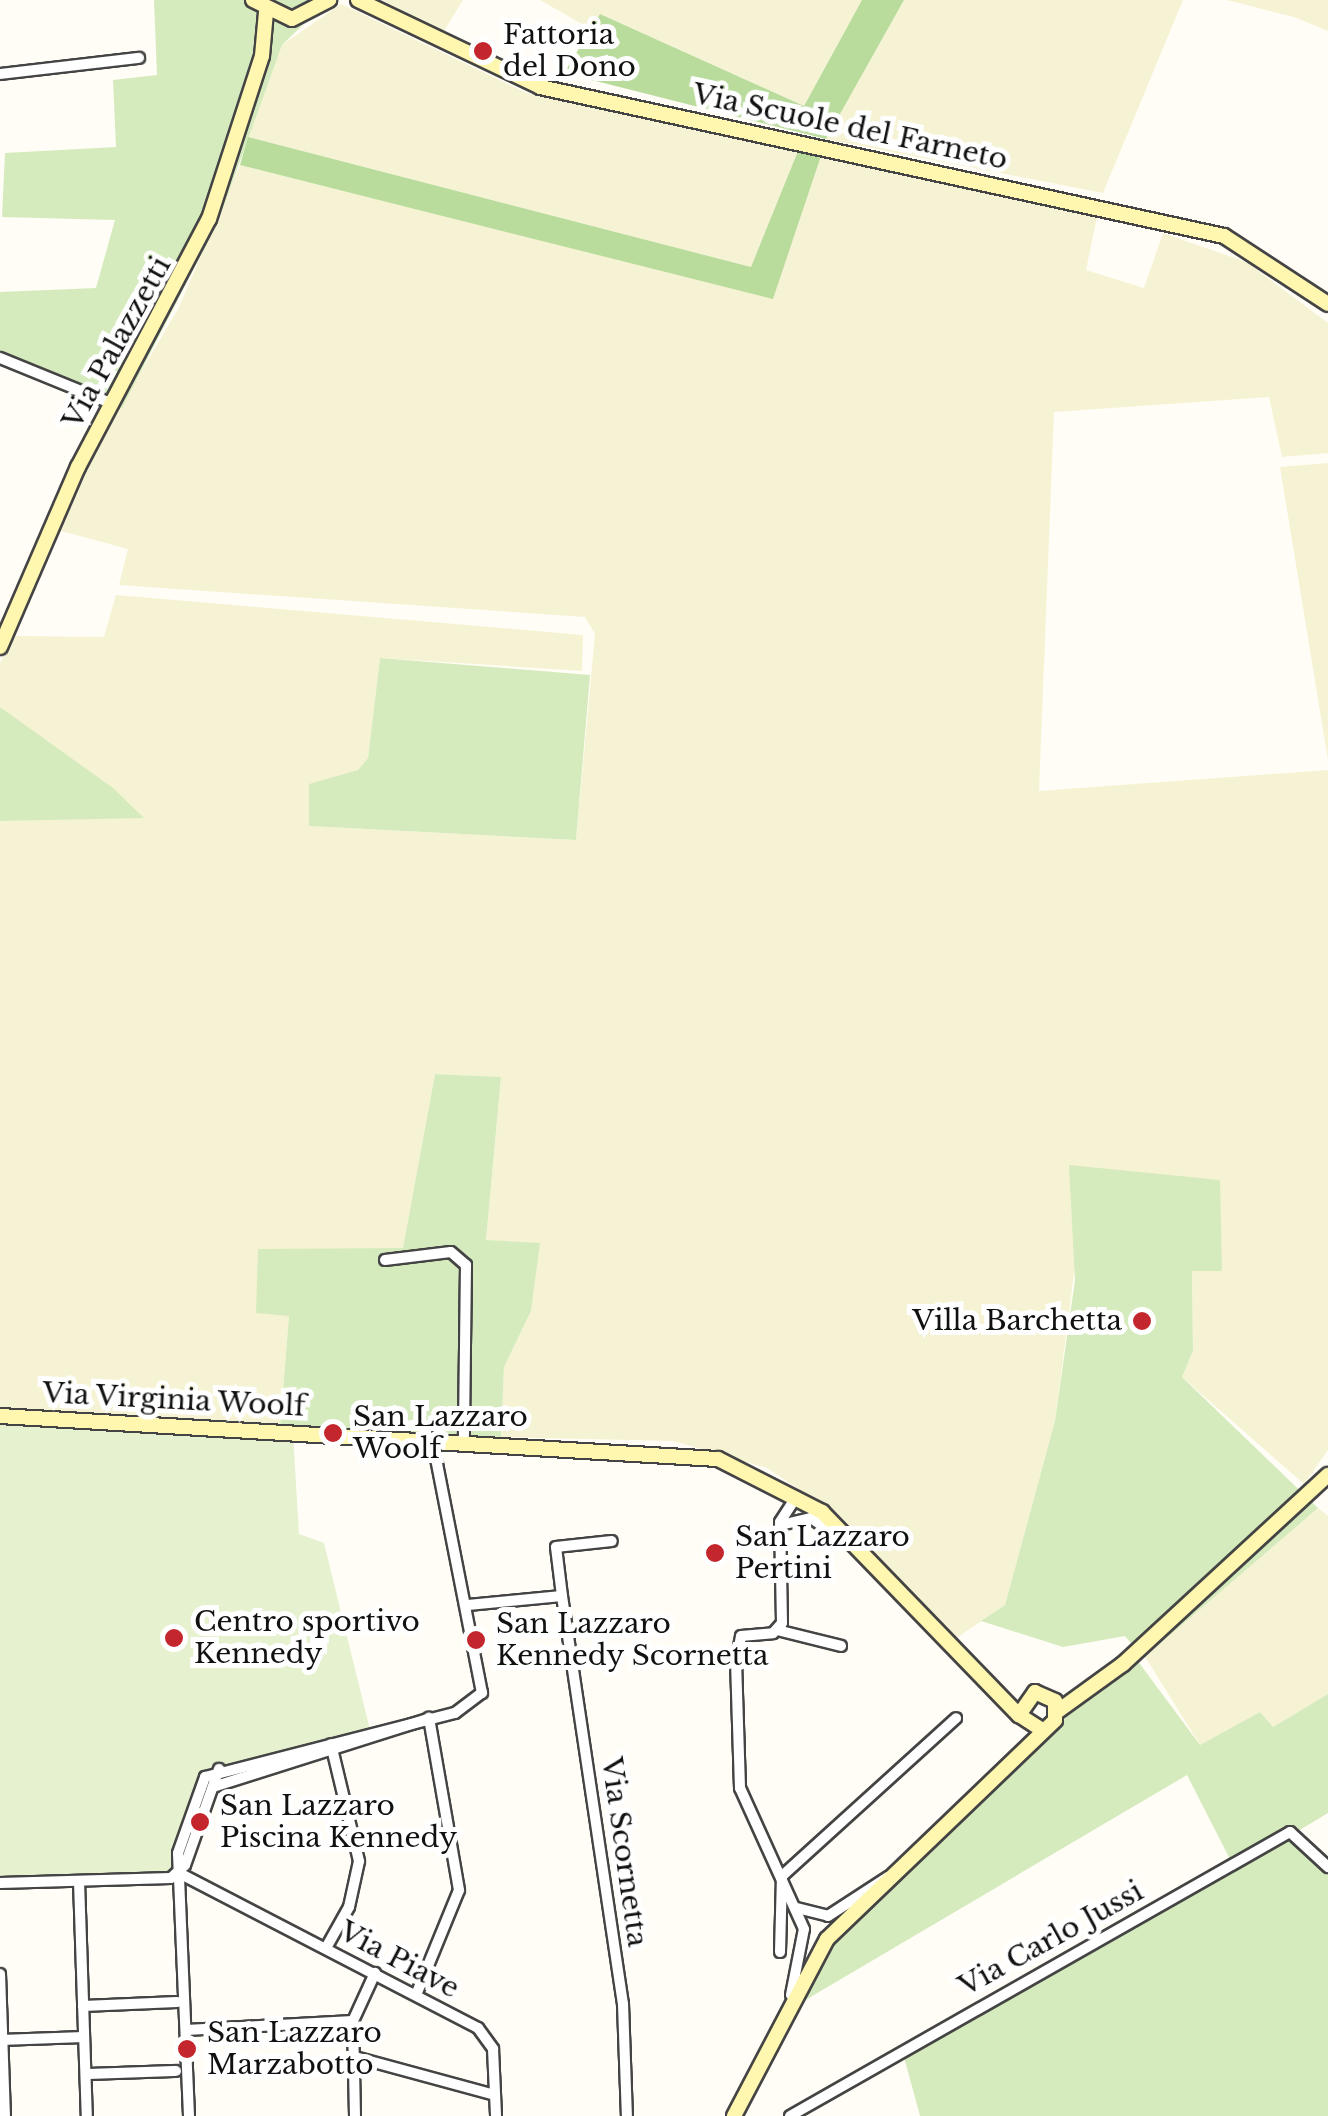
<!DOCTYPE html>
<style>
body{margin:0}
#map{position:relative;width:1328px;height:2116px;overflow:hidden;background:#fffdf5;font-family:"Libre Baskerville",serif}
div>[style]{position:absolute}
.farmland>*{inset:0;background:#f6f3d4}
.green>*{inset:0;background:#d5ebbd}
.forest>*{inset:0;background:#b9dc9c}
.pitch>*{inset:0;background:#e6f2cf}
.roads{filter:drop-shadow(2px 0 #444) drop-shadow(-2px 0 #444) drop-shadow(0 2px #444) drop-shadow(0 -2px #444)}
.street>*{height:10px;margin:-5px;padding:0 5px;transform-origin:5px;border-radius:5px;background:#fff}
.secondary>*{height:14px;margin:-7px;padding:0 7px;transform-origin:7px;border-radius:7px;background:#fff6b0}
.dots>*{width:28px;height:28px;translate:-50% -50%;box-sizing:border-box;border:5px solid #fff;border-radius:50%}
span{translate:-50% -50%;white-space:nowrap;text-align:center;line-height:1.15;-webkit-text-stroke:10px #fff;paint-order:stroke}
.poi-label{font-size:28px;color:#111}
.left{translate:0 -50%;text-align:left}
.right{translate:-100% -50%;text-align:right}
.street-label{font-size:28px;color:#111}
</style>
<div id="map">
<div class="farmland">
<div style="clip-path:polygon(382px 0,463px 0,442px 34px)"></div>
<div style="clip-path:polygon(540px 0,862px 0,804px 106px,600px 14px,589px 28px)"></div>
<div style="clip-path:polygon(904px 0,1183px 0,1103px 193px,826px 139px)"></div>
<div style="clip-path:polygon(1227px 0,1328px 0,1328px 31px,1294px 17px)"></div>
<div style="clip-path:polygon(341px 4px,529px 94px,798px 151px,751px 267px,248px 137px,282px 45px)"></div>
<div style="clip-path:polygon(821px 156px,1097px 217px,1086px 270px,1144px 288px,1163px 233px,1246px 262px,1328px 323px,1328px 453px,1282px 457px,1269px 397px,1054px 412px,1039px 791px,1328px 770px,1328px 1450px,1304px 1484px,1182px 1377px,1193px 1351px,1192px 1270px,1222px 1270px,1076px 1258px,1055px 1421px,1005px 1605px,955px 1639px,835px 1513px,767px 1468px,673px 1441px,501px 1437px,504px 1367px,531px 1311px,539px 1244px,486px 1240px,501px 1077px,435px 1074px,403px 1248px,289px 1316px,280px 1427px,0 1409px,0 821px,143px 817px,0 707px,0 663px,14px 636px,104px 637px,116px 595px,583px 635px,582px 671px,380px 658px,368px 758px,358px 770px,309px 785px,309px 826px,576px 840px,595px 634px,585px 617px,119px 585px,128px 549px,61px 531px,87px 463px,178px 309px,240px 165px,773px 298px)"></div>
<div style="clip-path:polygon(1328px 463px,1328px 760px,1280px 467px)"></div>
<div style="clip-path:polygon(1318px 1508px,1328px 1516px,1328px 1694px,1273px 1727px,1260px 1712px,1200px 1745px,1144px 1655px)"></div>
</div>
<div class="green">
<div style="clip-path:polygon(154px 0,329px 0,282px 45px,218px 222px,122px 408px,0 357px,0 292px,96px 288px,115px 220px,2px 217px,5px 153px,116px 147px,113px 80px,157px 75px)"></div>
<div style="clip-path:polygon(380px 658px,590px 675px,576px 840px,309px 826px,309px 784px,358px 770px,368px 758px)"></div>
<div style="clip-path:polygon(0 707px,113px 788px,144px 818px,0 821px)"></div>
<div style="clip-path:polygon(435px 1074px,501px 1077px,486px 1240px,540px 1243px,531px 1311px,504px 1367px,501px 1437px,280px 1427px,289px 1316px,256px 1313px,258px 1249px,403px 1248px)"></div>
<div style="clip-path:polygon(1069px 1165px,1220px 1180px,1222px 1271px,1192px 1271px,1193px 1351px,1182px 1377px,1318px 1508px,1143px 1658px,1125px 1636px,1063px 1647px,981px 1621px,1005px 1605px,1055px 1421px,1075px 1280px)"></div>
<div style="clip-path:polygon(1137px 1660px,1200px 1745px,1260px 1712px,1273px 1727px,1328px 1694px,1328px 1813px,1298px 1831px,1328px 1873px,1328px 2116px,920px 2116px,904px 2057px,1235px 1869px,1187px 1775px,797px 2005px,841px 1934px,1059px 1729px,1070px 1708px)"></div>
</div>
<div class="forest">
<div style="clip-path:polygon(862px 0,904px 0,826px 139px,564px 73px,600px 14px,804px 106px)"></div>
<div style="clip-path:polygon(248px 137px,751px 267px,798px 151px,821px 156px,773px 299px,240px 165px)"></div>
</div>
<div class="pitch">
<div style="clip-path:polygon(0 1419px,293px 1433px,299px 1534px,324px 1543px,371px 1734px,220px 1775px,182px 1877px,0 1883px)"></div>
</div>
<div class="roads">
<div class="street">
<div style="left:0;top:74px;width:140px;rotate:-6.6deg"></div>
<div style="left:0;top:358px;width:122px;rotate:22.2deg"></div>
<div style="left:385px;top:1260px;width:66px;rotate:-6.9deg"></div>
<div style="left:451px;top:1252px;width:20px;rotate:41deg"></div>
<div style="left:466px;top:1265px;width:175px;rotate:90.7deg"></div>
<div style="left:785px;top:1524px;width:27px;rotate:-13deg"></div>
<div style="left:811px;top:1518px;width:37px;rotate:35deg"></div>
<div style="left:562px;top:1596px;width:49px;rotate:-97deg"></div>
<div style="left:556px;top:1547px;width:56px;rotate:-6.1deg"></div>
<div style="left:468px;top:1605px;width:94px;rotate:-5.5deg"></div>
<div style="left:562px;top:1596px;width:413px;rotate:81.5deg"></div>
<div style="left:623px;top:2004px;width:112px;rotate:88deg"></div>
<div style="left:777px;top:1630px;width:66px;rotate:14deg"></div>
<div style="left:213px;top:1787px;width:225px;rotate:-17.6deg"></div>
<div style="left:179px;top:1873px;width:337px;rotate:27.4deg"></div>
<div style="left:478px;top:2028px;width:26px;rotate:54deg"></div>
<div style="left:493px;top:2049px;width:67px;rotate:87.4deg"></div>
<div style="left:79px;top:1881px;width:235px;rotate:88.1deg"></div>
<div style="left:0;top:1883px;width:171px;rotate:-1.7deg"></div>
<div style="left:171px;top:1878px;width:19px;rotate:-43deg"></div>
<div style="left:185px;top:1865px;width:102px;rotate:-70.5deg"></div>
<div style="left:797px;top:1908px;width:32px;rotate:14deg"></div>
<div style="left:828px;top:1916px;width:72px;rotate:-33deg"></div>
<div style="left:326px;top:1948px;width:47px;rotate:-60.7deg"></div>
<div style="left:349px;top:1907px;width:47px;rotate:-77.7deg"></div>
<div style="left:359px;top:1861px;width:120px;rotate:-103.5deg"></div>
<div style="left:780px;top:1952px;width:76px;rotate:-88.5deg"></div>
<div style="left:782px;top:1876px;width:235px;rotate:-42.2deg"></div>
<div style="left:0;top:1974px;width:142px;rotate:88deg"></div>
<div style="left:416px;top:1995px;width:113px;rotate:-67.7deg"></div>
<div style="left:459px;top:1890px;width:175px;rotate:-99.9deg"></div>
<div style="left:791px;top:1995px;width:67px;rotate:-78.9deg"></div>
<div style="left:804px;top:1929px;width:155px;rotate:-114.4deg"></div>
<div style="left:740px;top:1788px;width:126px;rotate:-91.8deg"></div>
<div style="left:736px;top:1662px;width:26px;rotate:-79deg"></div>
<div style="left:741px;top:1636px;width:32px;rotate:-5deg"></div>
<div style="left:773px;top:1633px;width:13px;rotate:-48deg"></div>
<div style="left:782px;top:1623px;width:101px;rotate:-91.1deg"></div>
<div style="left:780px;top:1522px;width:30px;rotate:-57deg"></div>
<div style="left:83px;top:2006px;width:94px;rotate:-2.4deg"></div>
<div style="left:186px;top:2030px;width:167px;rotate:-3.1deg"></div>
<div style="left:0;top:2040px;width:84px;rotate:-2deg"></div>
<div style="left:355px;top:2057px;width:145px;rotate:15.2deg"></div>
<div style="left:86px;top:2074px;width:90px;rotate:-1.9deg"></div>
<div style="left:189px;top:2116px;width:263px;rotate:-92.4deg"></div>
<div style="left:178px;top:1853px;width:81px;rotate:-70.4deg"></div>
<div style="left:205px;top:1777px;width:258px;rotate:-14.4deg"></div>
<div style="left:455px;top:1713px;width:34px;rotate:-37deg"></div>
<div style="left:482px;top:1693px;width:260px;rotate:-101.1deg"></div>
<div style="left:355px;top:2116px;width:95px;rotate:-91.2deg"></div>
<div style="left:353px;top:2021px;width:53px;rotate:-65.4deg"></div>
<div style="left:790px;top:2116px;width:575px;rotate:-29.6deg"></div>
<div style="left:1290px;top:1832px;width:52px;rotate:42.6deg"></div>
</div>
<div class="secondary">
<div style="left:253px;top:0;width:43px;rotate:26deg"></div>
<div style="left:292px;top:19px;width:42px;rotate:-27.2deg"></div>
<div style="left:358px;top:0;width:202px;rotate:25.5deg"></div>
<div style="left:540px;top:87px;width:700px;rotate:12.29deg"></div>
<div style="left:1224px;top:236px;width:124px;rotate:33.2deg"></div>
<div style="left:0;top:647px;width:196px;rotate:-66.6deg"></div>
<div style="left:78px;top:467px;width:280px;rotate:-62.2deg"></div>
<div style="left:209px;top:219px;width:171px;rotate:-72deg"></div>
<div style="left:262px;top:56px;width:44px;rotate:-84.8deg"></div>
<div style="left:0;top:1416px;width:719px;rotate:3.43deg"></div>
<div style="left:718px;top:1459px;width:117px;rotate:27deg"></div>
<div style="left:822px;top:1512px;width:283px;rotate:45.9deg"></div>
<div style="left:1058px;top:1711px;width:80px;rotate:-35.9deg"></div>
<div style="left:1123px;top:1664px;width:279px;rotate:-42.7deg"></div>
<div style="left:734px;top:2116px;width:200px;rotate:-62.3deg"></div>
<div style="left:827px;top:1939px;width:316px;rotate:-43.8deg"></div>
<div style="left:1055px;top:1720px;width:19px;rotate:-90deg"></div>
<div style="left:1055px;top:1701px;width:22px;rotate:-156deg"></div>
<div style="left:1035px;top:1692px;width:28px;rotate:125deg"></div>
<div style="left:1019px;top:1715px;width:27px;rotate:33deg"></div>
</div>
</div>
<div class="dots">
<div style="left:483px;top:51px;background:#c4262e"></div>
<div style="left:1142px;top:1321px;background:#c4262e"></div>
<div style="left:333px;top:1433px;background:#c4262e"></div>
<div style="left:715px;top:1553px;background:#c4262e"></div>
<div style="left:174px;top:1638px;background:#c4262e"></div>
<div style="left:476px;top:1640px;background:#c4262e"></div>
<div style="left:200px;top:1822px;background:#c4262e"></div>
<div style="left:187px;top:2049px;background:#c4262e"></div>
</div>
<div class="poi-label">
<span class="left" style="left:503px;top:51px">Fattoria<br>del Dono</span>
<span class="right" style="left:1122px;top:1321px">Villa Barchetta</span>
<span class="left" style="left:353px;top:1433px">San Lazzaro<br>Woolf</span>
<span class="left" style="left:735px;top:1553px">San Lazzaro<br>Pertini</span>
<span class="left" style="left:194px;top:1638px">Centro sportivo<br>Kennedy</span>
<span class="left" style="left:496px;top:1640px">San Lazzaro<br>Kennedy Scornetta</span>
<span class="left" style="left:220px;top:1822px">San Lazzaro<br>Piscina Kennedy</span>
<span class="left" style="left:207px;top:2049px">San Lazzaro<br>Marzabotto</span>
</div>
<div class="street-label">
<span style="left:850px;top:127px;rotate:12deg">Via Scuole del Farneto</span>
<span style="left:117px;top:343px;rotate:-61deg">Via Palazzetti</span>
<span style="left:174px;top:1400px;rotate:3deg">Via Virginia Woolf</span>
<span style="left:624px;top:1852px;rotate:82deg">Via Scornetta</span>
<span style="left:1051px;top:1939px;rotate:-29deg">Via Carlo Jussi</span>
<span style="left:399px;top:1960px;rotate:28deg">Via Piave</span>
</div>
</div>
